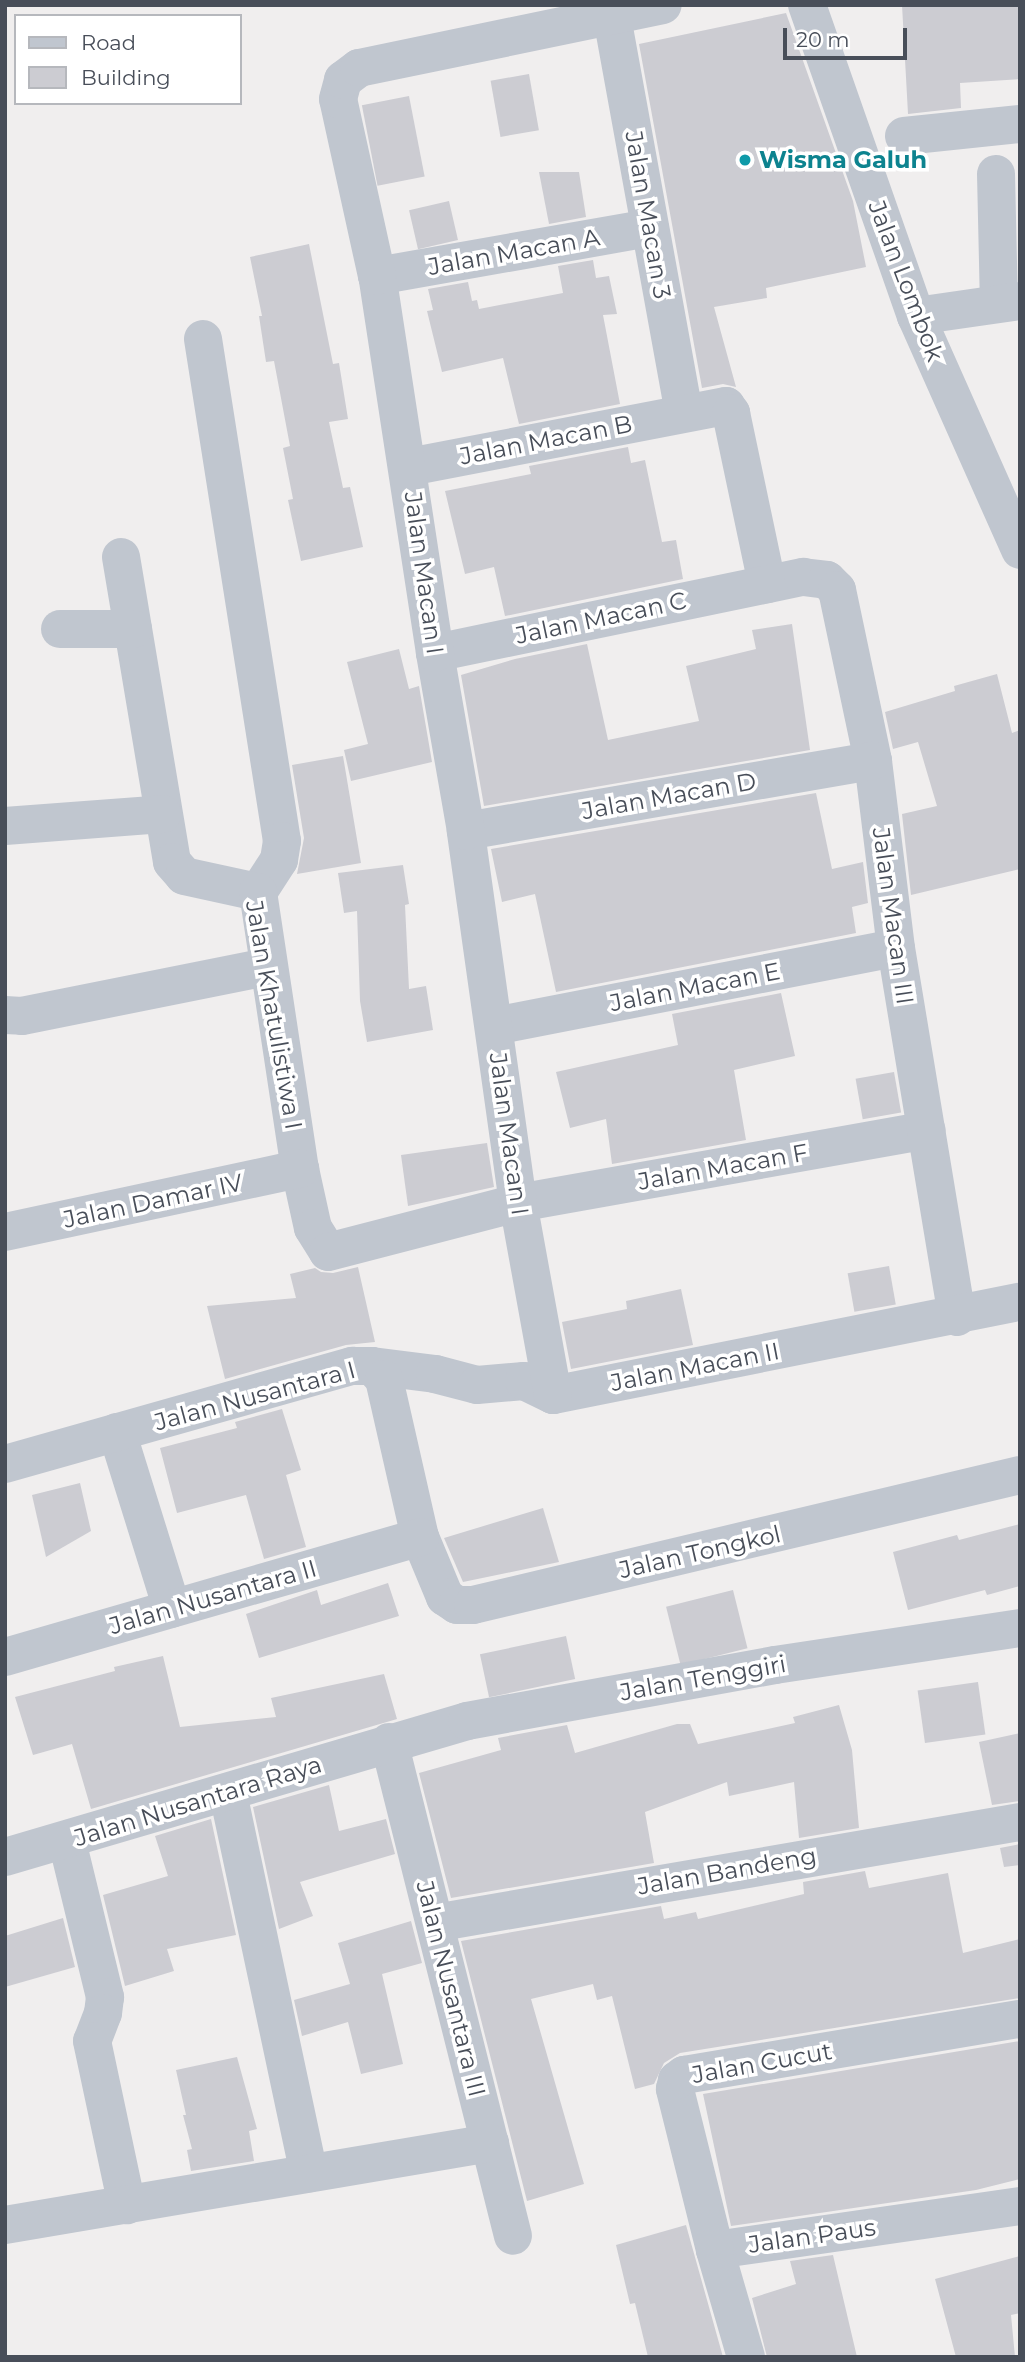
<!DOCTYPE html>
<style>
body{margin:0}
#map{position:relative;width:1025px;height:2362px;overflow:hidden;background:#f0eeee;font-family:Montserrat,sans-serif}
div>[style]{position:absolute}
.building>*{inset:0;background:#ccccd2;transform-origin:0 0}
.minor>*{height:38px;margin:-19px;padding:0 19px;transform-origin:19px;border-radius:19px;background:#c0c6cf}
.dots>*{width:19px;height:19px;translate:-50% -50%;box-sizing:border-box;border:4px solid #fff;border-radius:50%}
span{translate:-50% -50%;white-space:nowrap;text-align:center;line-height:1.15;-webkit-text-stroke:7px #fff;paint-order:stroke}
.culture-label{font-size:24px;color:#0d838f;font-weight:700}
.left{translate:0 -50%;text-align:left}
.street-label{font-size:24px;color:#484e59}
.frame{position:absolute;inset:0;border:7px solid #484e59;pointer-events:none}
.legend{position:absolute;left:14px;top:14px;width:228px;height:91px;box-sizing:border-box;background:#fff;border:2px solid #b6b8bd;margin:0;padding:9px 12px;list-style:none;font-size:21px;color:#484e59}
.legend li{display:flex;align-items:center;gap:14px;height:35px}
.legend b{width:35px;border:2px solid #b6b8bd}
.scale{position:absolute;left:783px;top:28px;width:124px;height:32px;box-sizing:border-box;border:4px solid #484e59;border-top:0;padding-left:9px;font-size:21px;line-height:24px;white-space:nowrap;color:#484e59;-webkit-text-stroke:5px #fff;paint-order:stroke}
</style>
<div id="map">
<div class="building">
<div style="clip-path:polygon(902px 5px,1020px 5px,1020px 79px,960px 83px,961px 108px,908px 114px)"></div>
<div style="clip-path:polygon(786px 13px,853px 201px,866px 267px,766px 288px,767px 298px,714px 307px,736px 387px,723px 384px,702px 388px,639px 44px)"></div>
<div style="left:529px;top:74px;width:57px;height:39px;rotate:80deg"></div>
<div style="left:409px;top:96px;width:82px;height:48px;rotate:79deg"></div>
<div style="clip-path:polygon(539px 172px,579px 172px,586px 217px,549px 224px)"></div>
<div style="left:449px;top:201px;width:40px;height:41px;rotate:77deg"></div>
<div style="clip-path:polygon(309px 244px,333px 364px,339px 363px,348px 419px,329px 422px,343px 488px,350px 487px,363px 547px,301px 561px,288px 500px,293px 499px,283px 448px,290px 446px,274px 361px,266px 362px,259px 316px,262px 316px,250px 257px)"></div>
<div style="clip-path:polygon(593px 260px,596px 278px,609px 276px,617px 314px,603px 315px,620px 404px,519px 424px,503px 358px,442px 372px,427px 311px,433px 310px,428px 289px,468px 282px,472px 301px,477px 300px,479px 309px,563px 293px,558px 266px)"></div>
<div style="clip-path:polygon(628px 447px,631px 463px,645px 460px,662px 542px,676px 540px,683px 579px,505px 616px,494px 567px,465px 574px,445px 491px,531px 474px,529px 466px)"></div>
<div style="clip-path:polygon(792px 624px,810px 750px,484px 806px,461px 675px,515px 659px,587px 644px,608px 740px,699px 721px,686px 666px,756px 649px,752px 630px)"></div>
<div style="clip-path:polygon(399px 649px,409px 689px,419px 686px,432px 762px,351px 781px,344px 750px,368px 744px,347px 662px)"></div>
<div style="clip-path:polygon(997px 674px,1012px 733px,1020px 730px,1020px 869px,911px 895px,902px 814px,937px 806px,918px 742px,893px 749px,885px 712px,955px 691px,954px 686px)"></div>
<div style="clip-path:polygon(343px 756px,361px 863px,297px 874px,304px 838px,292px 765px)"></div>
<div style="clip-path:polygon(816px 793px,832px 869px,863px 862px,868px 903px,852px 907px,856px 933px,556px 992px,535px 894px,502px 902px,491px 849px)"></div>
<div style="clip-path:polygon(403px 865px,409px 904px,405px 905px,409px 989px,426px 986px,433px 1030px,367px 1042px,360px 1001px,357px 911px,344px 913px,338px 873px)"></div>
<div style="clip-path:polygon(781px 993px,795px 1056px,734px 1070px,746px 1140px,612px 1164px,606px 1119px,570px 1128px,556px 1072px,678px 1045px,672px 1014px)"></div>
<div style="left:894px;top:1072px;width:41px;height:39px;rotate:80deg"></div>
<div style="clip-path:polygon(487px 1143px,494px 1187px,408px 1206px,401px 1155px)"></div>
<div style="left:889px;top:1266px;width:39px;height:42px;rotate:80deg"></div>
<div style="clip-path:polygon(358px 1267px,375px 1342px,346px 1345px,225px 1379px,207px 1306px,296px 1298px,290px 1274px,315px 1268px,321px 1272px,333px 1273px)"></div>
<div style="clip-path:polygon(681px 1289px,693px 1345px,571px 1369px,562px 1322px,627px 1309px,626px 1301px)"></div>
<div style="clip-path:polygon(282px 1409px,301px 1470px,286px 1475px,306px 1547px,264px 1559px,246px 1495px,177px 1513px,160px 1448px,237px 1428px,235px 1422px)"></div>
<div style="clip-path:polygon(80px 1483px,91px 1531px,46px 1557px,32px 1495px)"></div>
<div style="clip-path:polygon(543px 1508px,559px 1562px,463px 1582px,444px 1538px)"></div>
<div style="clip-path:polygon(1020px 1524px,1020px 1586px,987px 1595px,985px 1590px,908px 1610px,893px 1552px,957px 1535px,959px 1540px)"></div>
<div style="clip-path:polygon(388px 1583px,399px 1616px,259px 1658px,246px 1614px,317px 1590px,321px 1605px)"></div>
<div style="left:733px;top:1590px;width:60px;height:69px;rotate:76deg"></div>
<div style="left:566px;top:1636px;width:44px;height:88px;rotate:78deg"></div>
<div style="clip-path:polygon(163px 1656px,180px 1727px,276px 1717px,271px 1698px,384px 1674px,397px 1719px,91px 1809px,72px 1744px,33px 1755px,15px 1697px,115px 1671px,114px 1667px)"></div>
<div style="left:978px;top:1682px;width:53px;height:61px;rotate:82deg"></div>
<div style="clip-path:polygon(839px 1705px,852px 1750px,859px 1828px,799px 1838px,794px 1782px,729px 1796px,727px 1782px,645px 1812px,654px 1863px,451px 1898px,419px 1773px,501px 1750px,498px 1738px,567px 1725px,575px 1753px,677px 1724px,690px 1724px,698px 1744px,795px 1723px,793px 1717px)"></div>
<div style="clip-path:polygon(1020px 1733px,1020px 1801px,992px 1805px,979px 1742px)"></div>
<div style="clip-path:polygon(329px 1785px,339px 1831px,386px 1819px,395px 1854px,300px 1882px,313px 1916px,279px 1929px,253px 1807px)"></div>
<div style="clip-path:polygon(211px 1819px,236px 1935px,167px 1949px,174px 1971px,125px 1986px,103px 1895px,168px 1876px,155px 1836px)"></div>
<div style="clip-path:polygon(1020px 1844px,1020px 1865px,1004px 1867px,1000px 1848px)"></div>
<div style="clip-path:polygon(865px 1871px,869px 1888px,948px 1873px,963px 1953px,1020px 1939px,1020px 1998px,680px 2053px,664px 2063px,654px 2084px,635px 2089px,612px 1996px,597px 2000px,593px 1984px,531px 1999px,584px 2184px,527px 2201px,461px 1941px,661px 1906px,664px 1919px,696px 1912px,698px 1919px,804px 1894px,803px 1882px)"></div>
<div style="clip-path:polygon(63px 1918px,75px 1967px,5px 1987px,5px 1936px)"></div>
<div style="clip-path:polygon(411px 1921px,422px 1963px,382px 1974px,403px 2064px,361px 2074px,348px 2022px,302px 2036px,294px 2000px,350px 1984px,338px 1943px)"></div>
<div style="clip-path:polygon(1020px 2041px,1020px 2179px,976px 2190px,731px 2226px,703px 2094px)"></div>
<div style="clip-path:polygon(237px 2057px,257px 2129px,249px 2131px,254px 2161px,191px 2171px,187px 2150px,192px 2149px,183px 2115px,186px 2115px,176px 2070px)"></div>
<div style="clip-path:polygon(686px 2225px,723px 2357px,648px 2357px,635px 2303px,630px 2304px,616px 2245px)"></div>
<div style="clip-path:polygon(833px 2255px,857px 2357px,767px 2357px,752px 2298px,796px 2284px,790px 2261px)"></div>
<div style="clip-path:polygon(1020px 2256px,1020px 2313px,1011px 2315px,1015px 2357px,956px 2357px,935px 2279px)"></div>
</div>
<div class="minor">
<div style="left:807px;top:5px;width:330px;rotate:70.7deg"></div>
<div style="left:916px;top:316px;width:256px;rotate:66deg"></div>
<div style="left:612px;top:17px;width:402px;rotate:79.7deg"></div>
<div style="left:904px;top:136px;width:117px;rotate:-5.9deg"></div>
<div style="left:996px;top:174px;width:129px;rotate:88.7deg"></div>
<div style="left:377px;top:276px;width:277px;rotate:-10deg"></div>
<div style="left:916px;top:316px;width:105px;rotate:-8.2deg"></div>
<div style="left:203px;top:339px;width:508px;rotate:81.06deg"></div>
<div style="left:282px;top:841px;width:19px;rotate:99deg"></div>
<div style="left:279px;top:860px;width:38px;rotate:123deg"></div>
<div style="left:409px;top:467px;width:323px;rotate:-10.9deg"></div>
<div style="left:726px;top:406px;width:9px;rotate:54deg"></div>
<div style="left:731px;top:413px;width:175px;rotate:78.1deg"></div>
<div style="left:121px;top:557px;width:309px;rotate:80.5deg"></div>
<div style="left:172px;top:862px;width:18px;rotate:49deg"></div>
<div style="left:184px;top:876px;width:76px;rotate:12.2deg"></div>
<div style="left:258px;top:892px;width:280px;rotate:81.4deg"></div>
<div style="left:300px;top:1169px;width:60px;rotate:77.6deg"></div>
<div style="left:313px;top:1228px;width:28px;rotate:58deg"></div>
<div style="left:328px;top:1252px;width:196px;rotate:-14.5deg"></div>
<div style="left:518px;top:1203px;width:415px;rotate:-10.1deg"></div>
<div style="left:60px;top:629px;width:73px"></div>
<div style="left:435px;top:653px;width:376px;rotate:-11.7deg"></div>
<div style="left:803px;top:577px;width:24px;rotate:7deg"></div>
<div style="left:827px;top:580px;width:14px;rotate:45deg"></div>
<div style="left:837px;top:590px;width:175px;rotate:78.1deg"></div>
<div style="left:873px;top:761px;width:188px;rotate:83deg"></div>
<div style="left:896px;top:948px;width:374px;rotate:80.6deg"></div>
<div style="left:5px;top:826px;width:158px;rotate:-4.3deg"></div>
<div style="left:466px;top:831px;width:413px;rotate:-9.8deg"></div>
<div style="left:5px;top:1015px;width:17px;rotate:3deg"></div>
<div style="left:22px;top:1016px;width:251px;rotate:-11.3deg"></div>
<div style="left:494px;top:1026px;width:409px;rotate:-11deg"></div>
<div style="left:5px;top:1232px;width:302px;rotate:-12.1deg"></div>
<div style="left:372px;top:1366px;width:64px;rotate:7.2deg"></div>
<div style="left:435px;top:1374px;width:43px;rotate:14.7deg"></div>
<div style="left:477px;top:1385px;width:47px;rotate:-4.9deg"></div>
<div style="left:524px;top:1381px;width:32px;rotate:26deg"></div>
<div style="left:553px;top:1395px;width:476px;rotate:-11.3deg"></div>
<div style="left:553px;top:1395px;width:195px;rotate:-100.3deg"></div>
<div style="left:518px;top:1203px;width:376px;rotate:-98deg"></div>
<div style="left:466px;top:831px;width:181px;rotate:-99.9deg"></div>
<div style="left:435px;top:653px;width:381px;rotate:-98.7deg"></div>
<div style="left:377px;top:276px;width:181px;rotate:-102.4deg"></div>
<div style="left:338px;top:99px;width:20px;rotate:-75deg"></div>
<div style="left:343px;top:80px;width:20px;rotate:-37deg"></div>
<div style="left:359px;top:68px;width:310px;rotate:-11.7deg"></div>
<div style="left:117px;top:1432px;width:185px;rotate:72.7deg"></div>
<div style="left:5px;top:1464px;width:361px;rotate:-15.8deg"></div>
<div style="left:352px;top:1366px;width:20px"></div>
<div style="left:372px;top:1366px;width:18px;rotate:47deg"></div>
<div style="left:384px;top:1379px;width:162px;rotate:77.2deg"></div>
<div style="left:420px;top:1537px;width:65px;rotate:67.4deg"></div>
<div style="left:445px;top:1597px;width:14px;rotate:34deg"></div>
<div style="left:457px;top:1605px;width:16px"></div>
<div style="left:473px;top:1605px;width:562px;rotate:-13.37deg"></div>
<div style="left:5px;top:1657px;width:432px;rotate:-16.1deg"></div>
<div style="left:389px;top:1742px;width:509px;rotate:75.91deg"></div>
<div style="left:228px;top:1793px;width:389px;rotate:78deg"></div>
<div style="left:67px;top:1841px;width:161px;rotate:76.3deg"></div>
<div style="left:105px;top:1997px;width:16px;rotate:97deg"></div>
<div style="left:103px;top:2013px;width:30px;rotate:111deg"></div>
<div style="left:92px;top:2041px;width:168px;rotate:78deg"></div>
<div style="left:5px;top:1857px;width:482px;rotate:-16.4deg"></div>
<div style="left:467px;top:1721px;width:313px;rotate:-10.3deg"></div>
<div style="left:775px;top:1665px;width:248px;rotate:-8.6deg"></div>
<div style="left:435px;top:1923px;width:594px;rotate:-9.8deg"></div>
<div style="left:5px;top:2225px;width:492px;rotate:-9.6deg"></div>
<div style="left:715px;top:2250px;width:308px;rotate:-8.2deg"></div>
<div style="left:746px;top:2357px;width:111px;rotate:-106.2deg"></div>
<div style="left:715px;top:2250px;width:166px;rotate:-104deg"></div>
<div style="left:675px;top:2089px;width:9px;rotate:-77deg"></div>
<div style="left:677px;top:2080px;width:9px;rotate:-36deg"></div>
<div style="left:684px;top:2075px;width:341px;rotate:-9.5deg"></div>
</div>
<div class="dots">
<div style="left:745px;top:160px;background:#0f9aa8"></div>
</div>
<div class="culture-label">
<span class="left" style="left:759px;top:160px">Wisma Galuh</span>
</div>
<div class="street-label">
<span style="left:648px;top:215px;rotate:80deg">Jalan Macan 3</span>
<span style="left:514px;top:252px;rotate:-10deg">Jalan Macan A</span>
<span style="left:906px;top:281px;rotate:69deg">Jalan Lombok</span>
<span style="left:546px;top:440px;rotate:-11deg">Jalan Macan B</span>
<span style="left:424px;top:573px;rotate:82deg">Jalan Macan I</span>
<span style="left:601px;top:618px;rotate:-12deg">Jalan Macan C</span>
<span style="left:669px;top:796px;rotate:-10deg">Jalan Macan D</span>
<span style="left:893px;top:916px;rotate:82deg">Jalan Macan III</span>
<span style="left:695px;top:987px;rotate:-11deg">Jalan Macan E</span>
<span style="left:274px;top:1015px;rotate:80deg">Jalan Khatulistiwa I</span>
<span style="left:509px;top:1134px;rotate:82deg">Jalan Macan I</span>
<span style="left:723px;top:1167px;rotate:-10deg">Jalan Macan F</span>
<span style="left:153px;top:1201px;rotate:-12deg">Jalan Damar IV</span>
<span style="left:695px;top:1367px;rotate:-11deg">Jalan Macan II</span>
<span style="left:255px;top:1396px;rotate:-15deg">Jalan Nusantara I</span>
<span style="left:700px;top:1552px;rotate:-13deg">Jalan Tongkol</span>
<span style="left:213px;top:1597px;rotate:-16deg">Jalan Nusantara II</span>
<span style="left:703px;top:1678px;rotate:-10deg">Jalan Tenggiri</span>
<span style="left:198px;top:1801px;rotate:-17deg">Jalan Nusantara Raya</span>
<span style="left:727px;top:1871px;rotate:-10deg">Jalan Bandeng</span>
<span style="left:451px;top:1989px;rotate:76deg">Jalan Nusantara III</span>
<span style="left:762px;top:2063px;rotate:-10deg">Jalan Cucut</span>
<span style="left:812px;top:2236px;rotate:-8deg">Jalan Paus</span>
</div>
<div class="frame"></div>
<ul class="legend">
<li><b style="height:9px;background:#c0c6cf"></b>Road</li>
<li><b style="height:19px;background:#ccccd2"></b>Building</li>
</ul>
<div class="scale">20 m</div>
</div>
